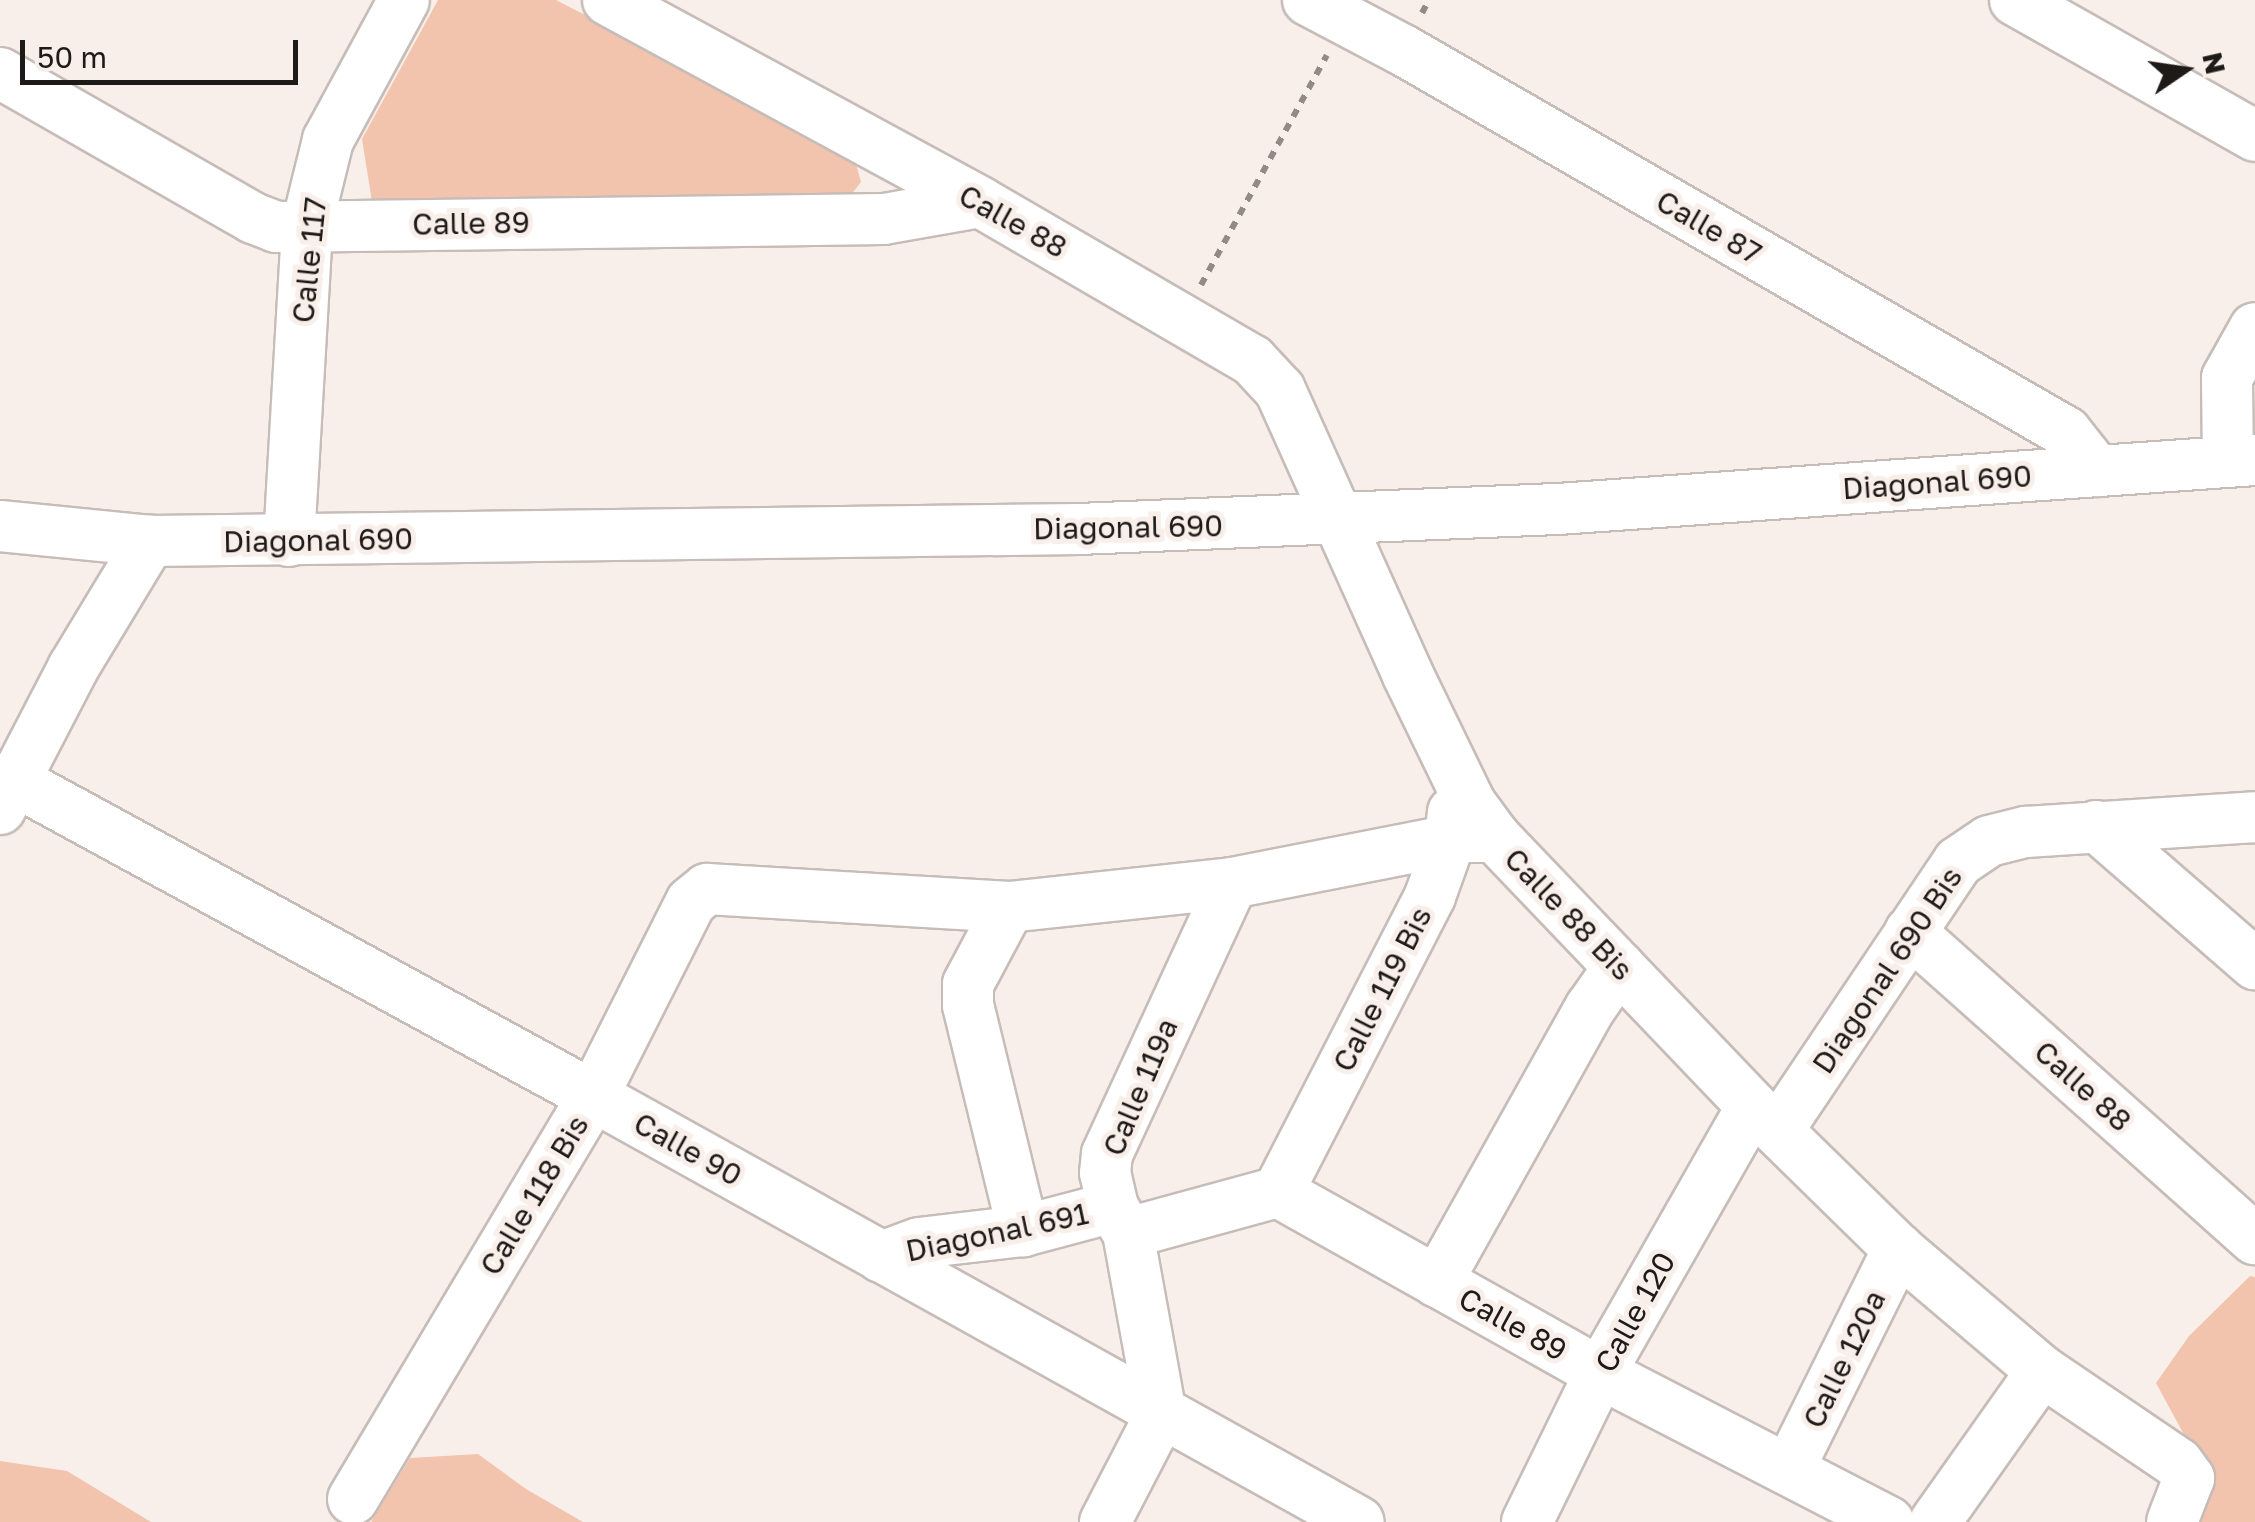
<!DOCTYPE html>
<style>
body{margin:0}
#map{position:relative;width:2255px;height:1522px;overflow:hidden;background:#f9efea;font-family:"Golos Text",sans-serif}
div>[style]{position:absolute}
.green>*{inset:0;background:#f2c3ad}
.path>*{height:6px;margin-top:-3px;transform-origin:0;background:repeating-linear-gradient(90deg,#928a87 0 8px,transparent 0 16px)}
.roads{filter:drop-shadow(2px 0 #c6bcb8) drop-shadow(-2px 0 #c6bcb8) drop-shadow(0 2px #c6bcb8) drop-shadow(0 -2px #c6bcb8)}
.minor>*{height:50px;margin:-25px;padding:0 25px;transform-origin:25px;border-radius:25px;background:#fff}
span{translate:-50% -50%;white-space:nowrap;text-align:center;line-height:1.15;-webkit-text-stroke:10px #f9efea;paint-order:stroke}
.street-label{font-size:30px;color:#1e1a18}
.north{position:absolute;left:2135px;top:20px;width:100px;height:100px;-webkit-text-stroke:8px #f9efea;paint-order:stroke;rotate:77deg;font-size:28px;font-weight:700;line-height:40px;text-align:center;color:#1e1a18}
.north::after{content:'';display:block;margin:auto;width:35px;height:45px;background:#1e1a18;clip-path:polygon(50% 0,100% 100%,50% 72%,0 100%)}
.scale{position:absolute;left:20px;top:40px;width:278px;height:45px;box-sizing:border-box;border:5px solid #1e1a18;border-top:0;padding-left:12px;font-size:30px;line-height:35px;white-space:nowrap;color:#1e1a18;-webkit-text-stroke:8px #f9efea;paint-order:stroke}
</style>
<div id="map">
<div class="green">
<div style="clip-path:polygon(438px 0,556px 0,853px 153px,861px 182px,846px 201px,373px 208px,362px 139px)"></div>
<div style="clip-path:polygon(2250px 1276px,2255px 1277px,2255px 1522px,2197px 1522px,2213px 1488px,2156px 1383px,2189px 1336px)"></div>
<div style="clip-path:polygon(478px 1454px,526px 1489px,583px 1522px,371px 1522px,410px 1458px)"></div>
<div style="clip-path:polygon(0 1461px,67px 1471px,151px 1522px,0 1522px)"></div>
</div>
<div class="path">
<div style="left:1422px;top:13px;width:15px;rotate:-62deg"></div>
<div style="left:1201px;top:285px;width:262px;rotate:-61.3deg"></div>
</div>
<div class="roads">
<div class="minor">
<div style="left:608px;top:0;width:423px;rotate:28.5deg"></div>
<div style="left:980px;top:202px;width:315px;rotate:30.2deg"></div>
<div style="left:1252px;top:360px;width:41px;rotate:47deg"></div>
<div style="left:1280px;top:390px;width:310px;rotate:65.8deg"></div>
<div style="left:1407px;top:673px;width:144px;rotate:64.1deg"></div>
<div style="left:1470px;top:803px;width:42px;rotate:53.7deg"></div>
<div style="left:1495px;top:837px;width:372px;rotate:46.3deg"></div>
<div style="left:1752px;top:1106px;width:204px;rotate:44.4deg"></div>
<div style="left:1898px;top:1249px;width:189px;rotate:40.3deg"></div>
<div style="left:2042px;top:1371px;width:164px;rotate:34.1deg"></div>
<div style="left:2178px;top:1463px;width:19px;rotate:54deg"></div>
<div style="left:2189px;top:1478px;width:47px;rotate:111.1deg"></div>
<div style="left:1308px;top:0;width:107px;rotate:27.8deg"></div>
<div style="left:1403px;top:50px;width:765px;rotate:29.95deg"></div>
<div style="left:2066px;top:432px;width:50px;rotate:51.5deg"></div>
<div style="left:2015px;top:0;width:276px;rotate:29.5deg"></div>
<div style="left:0;top:73px;width:292px;rotate:29.8deg"></div>
<div style="left:253px;top:218px;width:25px;rotate:21deg"></div>
<div style="left:276px;top:227px;width:608px;rotate:-0.75deg"></div>
<div style="left:884px;top:219px;width:97px;rotate:-10deg"></div>
<div style="left:2228px;top:462px;width:84px;rotate:-90.7deg"></div>
<div style="left:2227px;top:378px;width:57px;rotate:-60.8deg"></div>
<div style="left:0;top:526px;width:151px;rotate:5.7deg"></div>
<div style="left:150px;top:541px;width:929px;rotate:-0.74deg"></div>
<div style="left:1079px;top:529px;width:479px;rotate:-2.4deg"></div>
<div style="left:1558px;top:509px;width:699px;rotate:-4.02deg"></div>
<div style="left:289px;top:541px;width:317px;rotate:-86.7deg"></div>
<div style="left:307px;top:225px;width:88px;rotate:-76.1deg"></div>
<div style="left:328px;top:140px;width:159px;rotate:-61.5deg"></div>
<div style="left:15px;top:781px;width:658px;rotate:28.59deg"></div>
<div style="left:593px;top:1096px;width:876px;rotate:29.08deg"></div>
<div style="left:0;top:809px;width:159px;rotate:-62.6deg"></div>
<div style="left:73px;top:668px;width:149px;rotate:-58.8deg"></div>
<div style="left:2096px;top:826px;width:211px;rotate:41deg"></div>
<div style="left:1009px;top:907px;width:87px;rotate:118deg"></div>
<div style="left:968px;top:984px;width:21px;rotate:90deg"></div>
<div style="left:968px;top:1005px;width:233px;rotate:76.3deg"></div>
<div style="left:1910px;top:932px;width:462px;rotate:41.7deg"></div>
<div style="left:1778px;top:1130px;width:323px;rotate:-56.1deg"></div>
<div style="left:1958px;top:862px;width:37px;rotate:-34deg"></div>
<div style="left:1989px;top:841px;width:38px;rotate:-14deg"></div>
<div style="left:2026px;top:832px;width:229px;rotate:-3.7deg"></div>
<div style="left:1278px;top:1192px;width:333px;rotate:-62.8deg"></div>
<div style="left:1430px;top:896px;width:59px;rotate:-70.3deg"></div>
<div style="left:1450px;top:840px;width:28px;rotate:-84deg"></div>
<div style="left:1128px;top:1233px;width:156px;rotate:-15.3deg"></div>
<div style="left:1278px;top:1192px;width:369px;rotate:29.3deg"></div>
<div style="left:1600px;top:1373px;width:325px;rotate:27.3deg"></div>
<div style="left:881px;top:1257px;width:40px;rotate:-20.2deg"></div>
<div style="left:919px;top:1243px;width:105px;rotate:-6.6deg"></div>
<div style="left:1023px;top:1231px;width:93px;rotate:-14.9deg"></div>
<div style="left:1437px;top:1282px;width:315px;rotate:-60.8deg"></div>
<div style="left:1591px;top:1007px;width:49px;rotate:-55deg"></div>
<div style="left:1789px;top:1469px;width:246px;rotate:-63.6deg"></div>
<div style="left:353px;top:1499px;width:469px;rotate:-59.2deg"></div>
<div style="left:593px;top:1096px;width:217px;rotate:-63.2deg"></div>
<div style="left:691px;top:902px;width:21px;rotate:-39deg"></div>
<div style="left:707px;top:889px;width:303px;rotate:3.4deg"></div>
<div style="left:1009px;top:907px;width:224px;rotate:-6.1deg"></div>
<div style="left:1232px;top:883px;width:238px;rotate:-11.1deg"></div>
<div style="left:1466px;top:837px;width:29px"></div>
<div style="left:1105px;top:1522px;width:122px;rotate:-62.6deg"></div>
<div style="left:1161px;top:1414px;width:184px;rotate:-100.3deg"></div>
<div style="left:1128px;top:1233px;width:30px;rotate:-120deg"></div>
<div style="left:1113px;top:1207px;width:35px;rotate:-103deg"></div>
<div style="left:1105px;top:1173px;width:19px;rotate:-84deg"></div>
<div style="left:1107px;top:1154px;width:298px;rotate:-65.2deg"></div>
<div style="left:1527px;top:1522px;width:166px;rotate:-63.9deg"></div>
<div style="left:1600px;top:1373px;width:307px;rotate:-60.3deg"></div>
<div style="left:1935px;top:1522px;width:185px;rotate:-54.7deg"></div>
</div>
</div>
<div class="street-label">
<span style="left:1013px;top:221px;rotate:29deg">Calle 88</span>
<span style="left:471px;top:223px;rotate:-1deg">Calle 89</span>
<span style="left:1709px;top:227px;rotate:30deg">Calle 87</span>
<span style="left:309px;top:260px;rotate:-84deg">Calle 117</span>
<span style="left:1937px;top:482px;rotate:-4deg">Diagonal 690</span>
<span style="left:1128px;top:527px;rotate:-1deg">Diagonal 690</span>
<span style="left:318px;top:540px;rotate:-1deg">Diagonal 690</span>
<span style="left:1569px;top:914px;rotate:46deg">Calle 88 Bis</span>
<span style="left:1887px;top:970px;rotate:-56deg">Diagonal 690 Bis</span>
<span style="left:1382px;top:989px;rotate:-63deg">Calle 119 Bis</span>
<span style="left:2083px;top:1086px;rotate:42deg">Calle 88</span>
<span style="left:1140px;top:1087px;rotate:-67deg">Calle 119a</span>
<span style="left:688px;top:1149px;rotate:29deg">Calle 90</span>
<span style="left:534px;top:1195px;rotate:-59deg">Calle 118 Bis</span>
<span style="left:997px;top:1232px;rotate:-12deg">Diagonal 691</span>
<span style="left:1635px;top:1312px;rotate:-61deg">Calle 120</span>
<span style="left:1513px;top:1324px;rotate:29deg">Calle 89</span>
<span style="left:1844px;top:1359px;rotate:-64deg">Calle 120a</span>
</div>
<div class="north">N</div>
<div class="scale">50 m</div>
</div>
